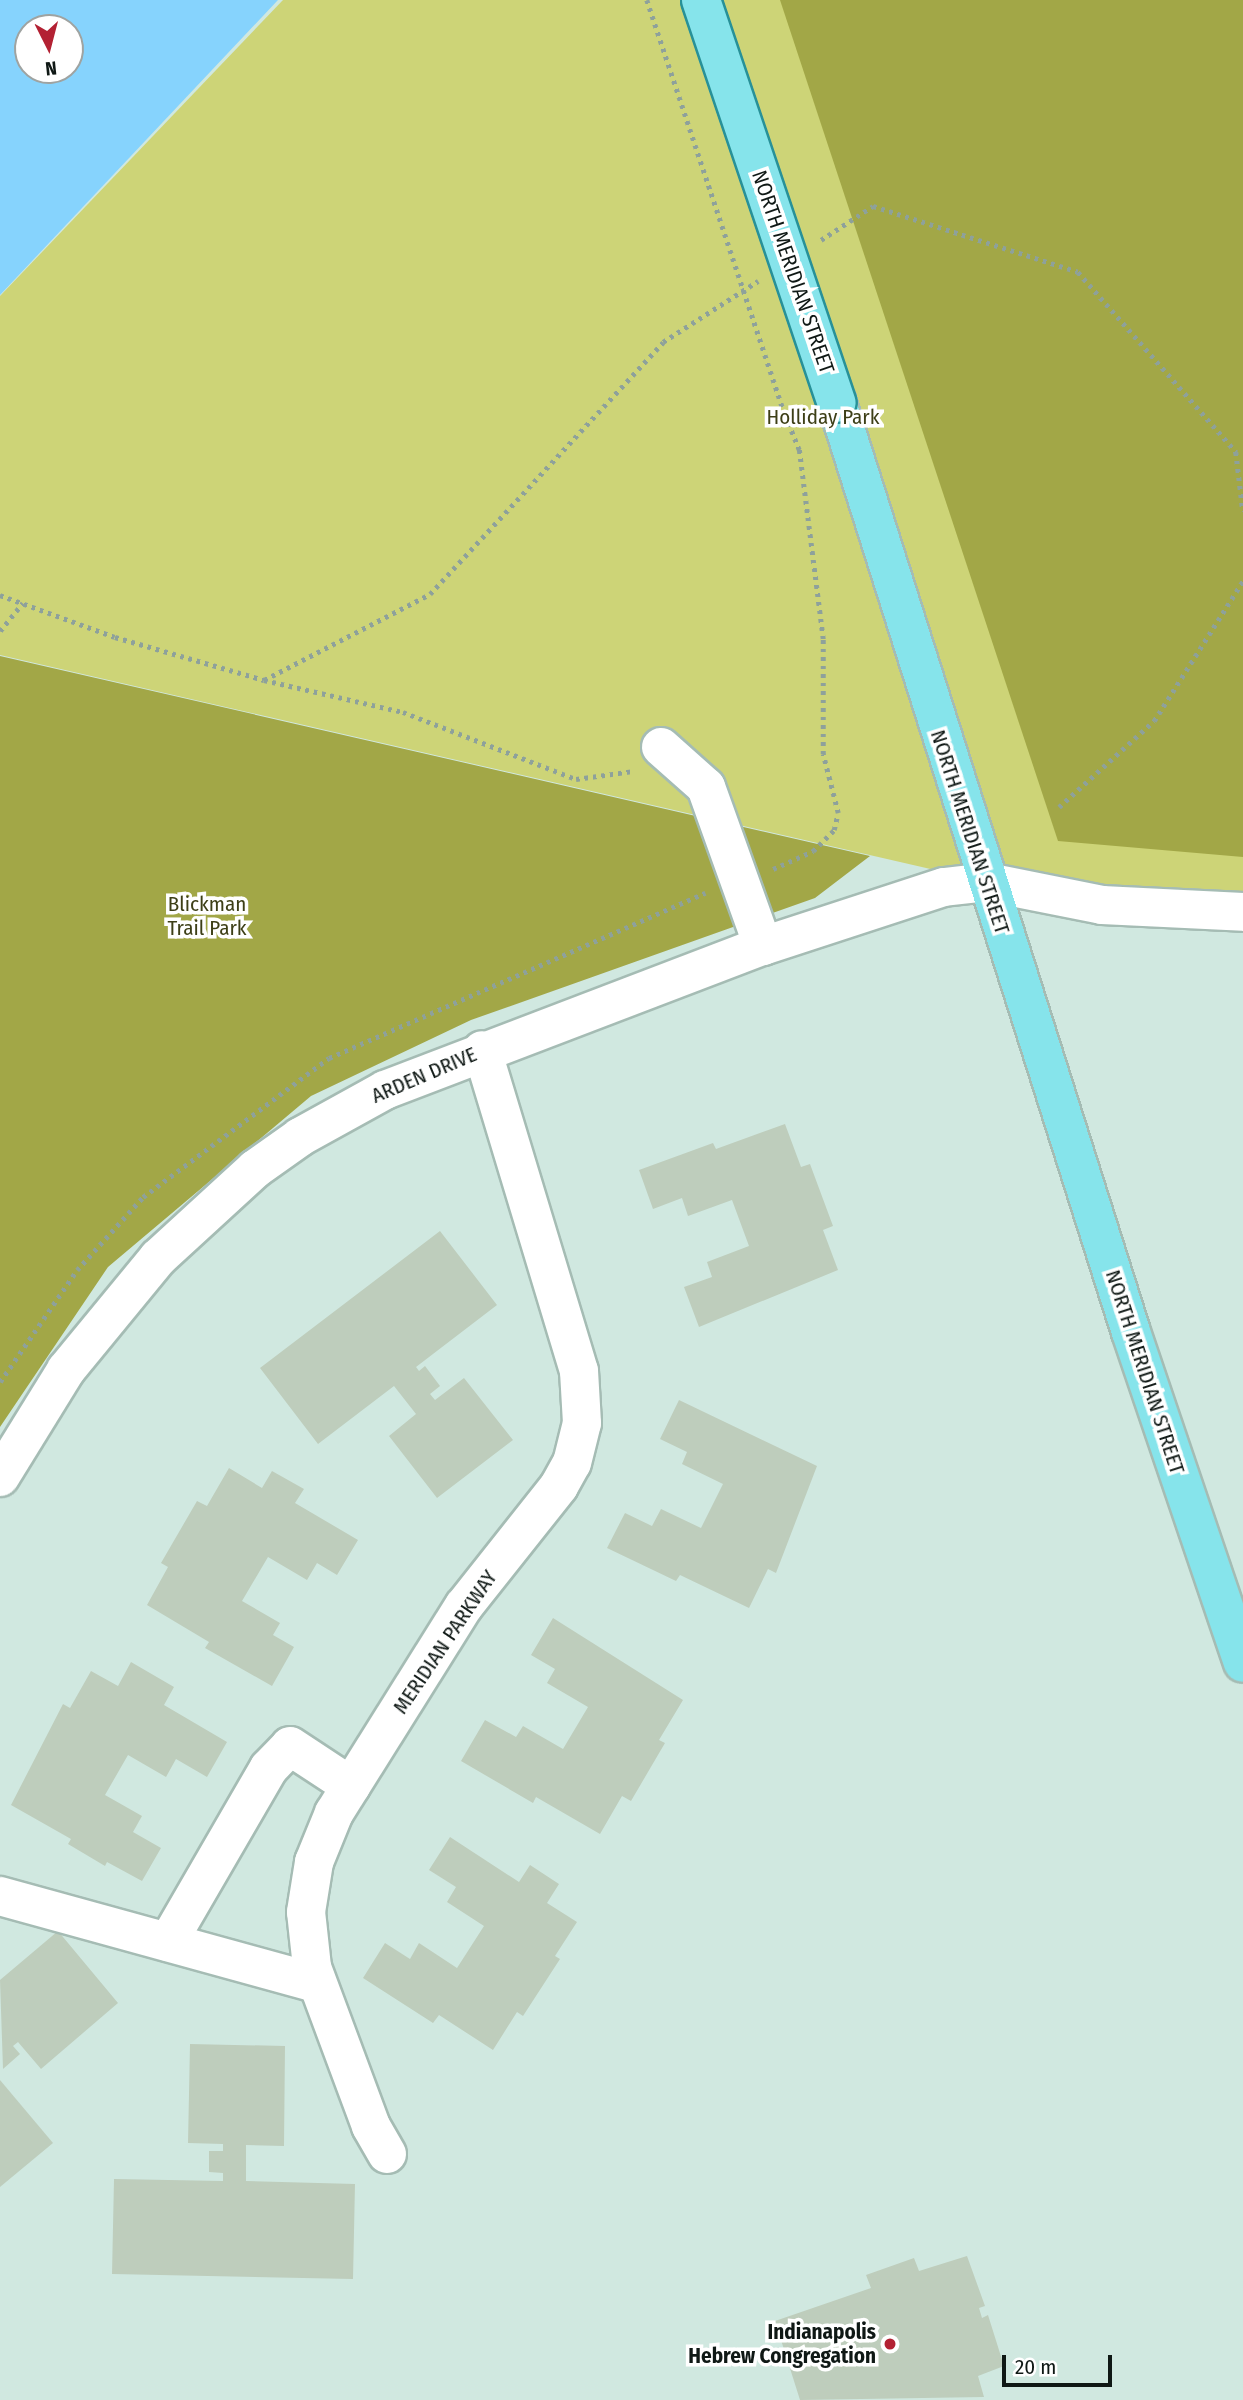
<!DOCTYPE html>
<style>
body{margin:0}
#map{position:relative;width:1243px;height:2400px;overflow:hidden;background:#d0e8e0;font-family:"Fira Sans Condensed",sans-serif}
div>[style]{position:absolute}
.green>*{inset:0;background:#cdd477}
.forest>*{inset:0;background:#a2a747}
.water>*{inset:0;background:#86d3fd}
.building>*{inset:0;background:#becdbc}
.path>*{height:4.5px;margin-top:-2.25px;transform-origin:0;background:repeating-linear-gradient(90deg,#8ea19b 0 3.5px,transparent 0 8.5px)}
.roads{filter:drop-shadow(2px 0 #a5bcb4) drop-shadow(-2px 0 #a5bcb4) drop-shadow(0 2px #a5bcb4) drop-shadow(0 -2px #a5bcb4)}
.minor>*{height:38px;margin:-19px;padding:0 19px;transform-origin:19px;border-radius:19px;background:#fff}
.major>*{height:38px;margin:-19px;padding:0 19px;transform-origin:19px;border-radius:19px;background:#86e4eb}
.path-bridge>*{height:4.5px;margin-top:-2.25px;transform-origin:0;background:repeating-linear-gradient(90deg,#8ea19b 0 3.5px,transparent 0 8.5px)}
.bridges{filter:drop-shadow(2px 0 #289198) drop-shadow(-2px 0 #289198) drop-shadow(0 2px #289198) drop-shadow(0 -2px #289198)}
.major-bridge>*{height:38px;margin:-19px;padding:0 19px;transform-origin:19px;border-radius:19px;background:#86e4eb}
.dots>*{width:19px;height:19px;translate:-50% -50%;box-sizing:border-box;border:4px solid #fff;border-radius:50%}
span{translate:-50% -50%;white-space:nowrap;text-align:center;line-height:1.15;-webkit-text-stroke:7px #fff;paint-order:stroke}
.street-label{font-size:21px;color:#0f1815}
.park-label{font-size:21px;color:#3d3f17}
.poi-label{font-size:21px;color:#0f1815;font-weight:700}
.right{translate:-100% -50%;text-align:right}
.north{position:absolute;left:14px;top:14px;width:70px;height:70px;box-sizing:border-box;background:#fff;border:2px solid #9fa3a1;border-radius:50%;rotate:174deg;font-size:19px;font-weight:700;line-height:28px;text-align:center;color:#0f1815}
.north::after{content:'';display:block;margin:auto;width:24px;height:32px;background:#b32133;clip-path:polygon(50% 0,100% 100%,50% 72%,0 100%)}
.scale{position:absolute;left:1002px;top:2355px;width:110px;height:32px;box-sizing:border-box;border:4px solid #0f1815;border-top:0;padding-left:9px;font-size:21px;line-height:24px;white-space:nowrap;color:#0f1815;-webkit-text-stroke:5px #fff;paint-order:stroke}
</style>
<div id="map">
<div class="green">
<div style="clip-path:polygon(283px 0,1243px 0,1243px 906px,987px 882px,0 655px,0 296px)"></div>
</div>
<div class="forest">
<div style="clip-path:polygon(780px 0,1243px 0,1243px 857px,1058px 841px)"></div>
<div style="clip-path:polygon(0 656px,870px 856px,815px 898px,471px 1020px,311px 1096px,108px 1267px,0 1427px)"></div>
</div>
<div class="water">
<div style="clip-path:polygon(evenodd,0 0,278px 0,0 295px,0 0,28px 28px,70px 28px,70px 70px,28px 70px,28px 28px)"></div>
</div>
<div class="building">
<div style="clip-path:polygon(785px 1124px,801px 1167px,810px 1164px,833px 1226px,823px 1230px,838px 1270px,699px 1327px,684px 1287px,712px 1277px,707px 1262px,749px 1246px,732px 1200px,688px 1216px,682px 1198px,653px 1209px,639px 1170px,713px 1143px,716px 1149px)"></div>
<div style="clip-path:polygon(440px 1231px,497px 1305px,416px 1367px,419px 1371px,425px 1366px,440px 1386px,430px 1394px,435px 1400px,464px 1378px,513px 1440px,437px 1498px,389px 1436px,416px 1414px,394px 1386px,318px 1444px,260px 1368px)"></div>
<div style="clip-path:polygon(679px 1400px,817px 1466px,776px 1573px,768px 1569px,749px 1608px,680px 1575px,676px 1581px,607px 1548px,625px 1513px,652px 1526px,661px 1509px,701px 1528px,723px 1484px,682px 1464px,687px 1452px,660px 1439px)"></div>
<div style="clip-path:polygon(229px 1468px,262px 1488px,272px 1471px,304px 1489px,295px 1503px,358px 1540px,337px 1575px,317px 1563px,307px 1580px,268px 1557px,242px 1601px,280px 1623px,273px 1635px,294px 1647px,272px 1686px,205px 1648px,209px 1642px,147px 1605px,168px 1567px,161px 1563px,197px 1501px,207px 1506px)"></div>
<div style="clip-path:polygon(553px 1618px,683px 1700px,659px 1740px,665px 1743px,631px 1801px,622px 1796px,600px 1834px,536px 1797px,533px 1803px,461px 1761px,485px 1720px,516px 1737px,523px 1726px,563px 1749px,588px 1707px,547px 1683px,555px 1669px,531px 1655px)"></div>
<div style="clip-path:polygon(131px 1662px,174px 1687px,164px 1705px,227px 1742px,207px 1777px,176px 1759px,166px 1777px,128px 1755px,105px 1795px,142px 1816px,133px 1832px,161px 1848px,142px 1881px,107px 1862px,105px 1866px,68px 1844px,71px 1839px,11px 1805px,63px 1704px,70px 1708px,91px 1671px,118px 1686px)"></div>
<div style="clip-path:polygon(450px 1837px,519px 1882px,530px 1865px,559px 1884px,547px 1903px,577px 1922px,555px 1956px,560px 1959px,523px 2016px,517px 2012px,493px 2050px,439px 2015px,433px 2023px,363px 1978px,385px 1943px,410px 1959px,419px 1943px,457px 1968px,484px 1926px,447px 1902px,456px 1887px,429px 1870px)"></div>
<div style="clip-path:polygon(58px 1931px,118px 2003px,41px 2069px,18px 2042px,13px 2046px,20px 2054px,3px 2069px,0 1980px)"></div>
<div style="clip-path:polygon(190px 2044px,285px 2046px,284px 2146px,246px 2145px,246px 2181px,355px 2184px,353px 2279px,112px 2274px,114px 2179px,223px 2181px,223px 2173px,209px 2172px,209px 2151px,223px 2151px,223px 2144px,188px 2143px)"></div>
<div style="clip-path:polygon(0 2080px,53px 2143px,0 2187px)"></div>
<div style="clip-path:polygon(967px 2256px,985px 2306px,979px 2308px,982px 2318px,988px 2315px,1004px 2366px,978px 2376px,984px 2397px,800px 2400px,775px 2321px,871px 2288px,866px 2275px,914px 2258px,919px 2271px)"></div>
</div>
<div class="path">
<div style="left:821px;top:240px;width:62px;rotate:-33.2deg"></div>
<div style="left:873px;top:206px;width:215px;rotate:17.8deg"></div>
<div style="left:1078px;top:272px;width:240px;rotate:48.7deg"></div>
<div style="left:1236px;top:452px;width:60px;rotate:83.3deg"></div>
<div style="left:0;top:595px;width:122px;rotate:20.1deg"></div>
<div style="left:115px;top:637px;width:155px;rotate:16.1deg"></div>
<div style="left:264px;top:680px;width:143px;rotate:13deg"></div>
<div style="left:403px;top:712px;width:186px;rotate:21.2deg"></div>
<div style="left:576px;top:779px;width:59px;rotate:-7.9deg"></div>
<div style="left:0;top:631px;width:36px;rotate:-51deg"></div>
<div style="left:264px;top:680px;width:187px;rotate:-27.4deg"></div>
<div style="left:430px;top:594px;width:343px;rotate:-47.2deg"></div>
<div style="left:663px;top:342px;width:113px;rotate:-32.7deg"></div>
<div style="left:1059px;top:807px;width:128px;rotate:-42.2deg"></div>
<div style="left:1154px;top:721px;width:166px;rotate:-57.6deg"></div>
<div style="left:773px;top:869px;width:44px;rotate:-24.2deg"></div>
<div style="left:813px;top:851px;width:30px;rotate:-45deg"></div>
<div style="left:834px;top:830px;width:17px;rotate:-77deg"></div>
<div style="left:838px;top:813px;width:61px;rotate:-104.3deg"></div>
<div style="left:823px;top:754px;width:115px;rotate:-90deg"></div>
<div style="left:823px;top:639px;width:191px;rotate:-97.2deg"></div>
<div style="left:799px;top:450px;width:35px;rotate:-112deg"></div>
<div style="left:0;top:1382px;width:136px;rotate:-55.5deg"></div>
<div style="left:77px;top:1270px;width:98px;rotate:-47.9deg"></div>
<div style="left:143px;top:1197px;width:232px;rotate:-36.8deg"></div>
<div style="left:329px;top:1058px;width:411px;rotate:-23.7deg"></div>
</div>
<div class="roads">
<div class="minor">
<div style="left:661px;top:747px;width:60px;rotate:41.6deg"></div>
<div style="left:706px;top:787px;width:169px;rotate:70.3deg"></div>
<div style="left:0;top:1477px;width:126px;rotate:-58.3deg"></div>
<div style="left:66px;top:1370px;width:145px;rotate:-50.6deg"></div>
<div style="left:158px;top:1258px;width:132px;rotate:-42.5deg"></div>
<div style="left:255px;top:1169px;width:55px;rotate:-35.4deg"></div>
<div style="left:300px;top:1137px;width:97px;rotate:-28.9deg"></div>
<div style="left:385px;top:1090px;width:404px;rotate:-20.9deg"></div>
<div style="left:763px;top:946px;width:190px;rotate:-18.1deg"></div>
<div style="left:944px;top:887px;width:43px;rotate:-6.6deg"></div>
<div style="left:987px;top:882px;width:117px;rotate:11.3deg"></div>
<div style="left:1102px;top:905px;width:141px;rotate:2.8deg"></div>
<div style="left:0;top:1896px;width:328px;rotate:15.4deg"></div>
<div style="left:168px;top:1942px;width:201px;rotate:-59.9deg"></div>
<div style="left:269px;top:1768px;width:30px;rotate:-46deg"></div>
<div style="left:290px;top:1746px;width:73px;rotate:33.3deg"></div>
<div style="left:387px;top:2154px;width:32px;rotate:-120deg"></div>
<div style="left:371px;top:2126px;width:170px;rotate:-110.4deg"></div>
<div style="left:312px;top:1967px;width:55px;rotate:-96.2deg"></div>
<div style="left:306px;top:1912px;width:51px;rotate:-80.9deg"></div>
<div style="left:314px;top:1862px;width:53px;rotate:-67.8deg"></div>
<div style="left:334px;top:1813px;width:244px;rotate:-57.9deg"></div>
<div style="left:464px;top:1606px;width:153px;rotate:-51.6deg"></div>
<div style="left:559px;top:1486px;width:26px;rotate:-61deg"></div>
<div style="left:572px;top:1463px;width:41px;rotate:-76deg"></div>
<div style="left:582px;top:1423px;width:52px;rotate:-93.3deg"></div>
<div style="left:579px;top:1371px;width:335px;rotate:-106.8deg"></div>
</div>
<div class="major">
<div style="left:837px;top:403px;width:974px;rotate:72.44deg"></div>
<div style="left:1131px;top:1332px;width:349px;rotate:71.3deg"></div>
</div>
</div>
<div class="path-bridge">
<div style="left:647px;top:0;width:441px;rotate:71.6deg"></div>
</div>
<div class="bridges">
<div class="major-bridge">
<div style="left:701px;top:0;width:425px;rotate:71.4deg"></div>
</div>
</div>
<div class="dots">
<div style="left:890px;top:2344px;background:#b32133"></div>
</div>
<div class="street-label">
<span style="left:793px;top:272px;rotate:71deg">NORTH MERIDIAN STREET</span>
<span style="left:970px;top:832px;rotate:72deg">NORTH MERIDIAN STREET</span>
<span style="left:424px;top:1075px;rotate:-23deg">ARDEN DRIVE</span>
<span style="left:1145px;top:1372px;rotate:72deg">NORTH MERIDIAN STREET</span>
<span style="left:445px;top:1642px;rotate:-56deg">MERIDIAN PARKWAY</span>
</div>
<div class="park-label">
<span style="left:823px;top:417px">Holliday Park</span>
<span style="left:207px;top:916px">Blickman<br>Trail Park</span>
</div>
<div class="poi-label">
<span class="right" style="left:876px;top:2344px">Indianapolis<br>Hebrew Congregation</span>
</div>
<div class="north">N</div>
<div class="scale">20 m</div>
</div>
